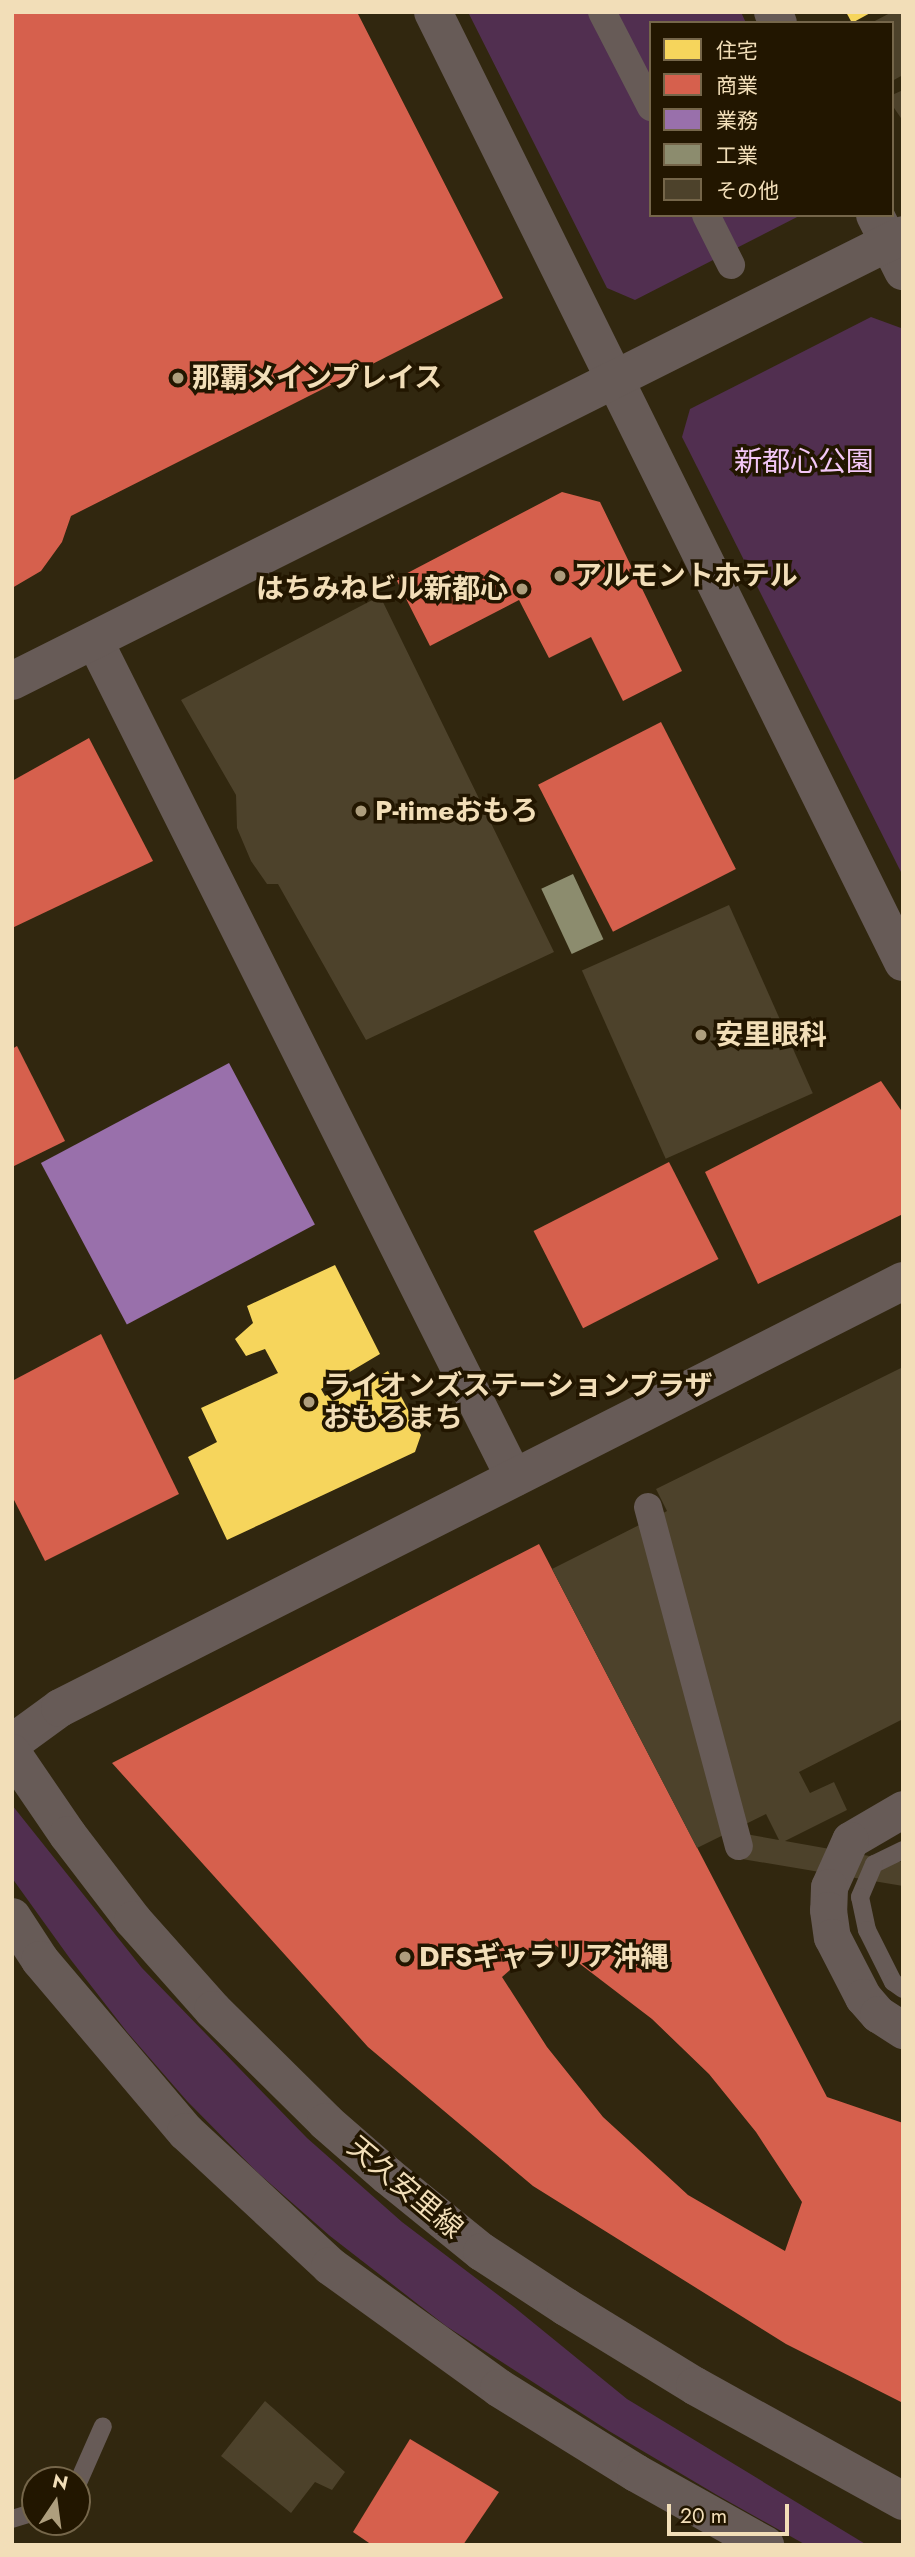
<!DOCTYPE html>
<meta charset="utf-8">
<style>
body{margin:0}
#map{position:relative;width:915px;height:2557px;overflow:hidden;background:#31270f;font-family:Jost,"Noto Sans JP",sans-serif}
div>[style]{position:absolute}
.green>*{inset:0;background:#512f50}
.homes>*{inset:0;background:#f6d55c}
.shops>*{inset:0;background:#d6604d;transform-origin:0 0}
.offices>*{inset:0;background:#9970ab;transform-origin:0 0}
.industry>*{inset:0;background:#8c8c6e;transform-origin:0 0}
.building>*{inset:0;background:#4d422b;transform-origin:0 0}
.service>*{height:18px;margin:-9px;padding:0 9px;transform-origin:9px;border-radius:9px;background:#675b57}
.pedestrian>*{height:28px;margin:-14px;padding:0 14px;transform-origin:14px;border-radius:14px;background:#675b57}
.minor>*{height:37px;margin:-18.5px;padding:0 18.5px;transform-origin:18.5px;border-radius:18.5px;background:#675b57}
.tertiary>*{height:38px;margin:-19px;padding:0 19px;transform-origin:19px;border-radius:19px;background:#675b57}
.dots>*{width:19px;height:19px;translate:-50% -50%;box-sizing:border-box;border:4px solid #221600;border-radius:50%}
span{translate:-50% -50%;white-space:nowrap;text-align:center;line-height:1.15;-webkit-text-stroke:7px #221600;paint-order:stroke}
.poi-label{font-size:28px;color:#f2deb8;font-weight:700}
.left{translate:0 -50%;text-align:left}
.right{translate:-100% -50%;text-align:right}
.park-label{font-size:28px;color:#f3c7f6}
.street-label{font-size:28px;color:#f2deb8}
.frame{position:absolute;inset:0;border:14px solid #f2deb8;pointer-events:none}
.legend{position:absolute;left:649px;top:21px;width:245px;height:196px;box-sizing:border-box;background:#221600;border:2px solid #75664a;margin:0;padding:9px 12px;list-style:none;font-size:21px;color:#f2deb8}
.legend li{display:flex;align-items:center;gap:14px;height:35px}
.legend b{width:35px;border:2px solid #75664a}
.north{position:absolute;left:21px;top:2466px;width:70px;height:70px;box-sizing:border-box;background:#221600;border:2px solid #75664a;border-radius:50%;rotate:13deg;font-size:19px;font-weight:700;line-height:28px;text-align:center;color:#f2deb8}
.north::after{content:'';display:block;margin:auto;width:24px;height:32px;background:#ae9e7d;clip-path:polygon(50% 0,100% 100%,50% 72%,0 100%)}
.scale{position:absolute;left:667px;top:2504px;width:122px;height:32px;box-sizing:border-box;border:4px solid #f2deb8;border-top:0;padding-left:9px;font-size:21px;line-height:24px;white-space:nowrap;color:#f2deb8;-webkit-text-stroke:5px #221600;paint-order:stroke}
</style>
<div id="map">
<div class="green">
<div style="clip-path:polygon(468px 12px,741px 12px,746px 23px,651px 23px,651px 215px,801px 215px,635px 300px,607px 288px)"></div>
<div style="clip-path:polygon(871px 317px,901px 328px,903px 331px,903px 876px,682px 437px,690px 409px)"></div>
<div style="clip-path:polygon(12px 1805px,142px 1968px,307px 2138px,402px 2222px,514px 2307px,627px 2399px,867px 2545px,806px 2545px,717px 2495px,609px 2431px,446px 2326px,330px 2236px,257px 2172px,187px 2101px,127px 2032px,71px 1960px,12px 1878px)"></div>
</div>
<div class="homes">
<div style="clip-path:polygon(846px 12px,872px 12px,852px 23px)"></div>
<div style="clip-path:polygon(335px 1265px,380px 1354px,321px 1389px,325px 1396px,348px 1385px,352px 1392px,388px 1371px,421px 1435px,415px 1452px,227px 1540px,188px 1457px,217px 1442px,201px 1408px,278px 1373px,265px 1349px,246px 1356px,235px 1339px,253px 1323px,247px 1306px)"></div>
</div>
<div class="shops">
<div style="clip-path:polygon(12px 12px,357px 12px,503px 298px,71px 516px,62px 542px,41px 571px,12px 588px)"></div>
<div style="clip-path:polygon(562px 492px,600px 502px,682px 671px,623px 701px,591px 637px,549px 658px,519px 600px,430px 646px,396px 579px)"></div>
<div style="left:661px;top:722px;width:165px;height:138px;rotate:63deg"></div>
<div style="clip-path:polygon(89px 738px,153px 861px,12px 928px,12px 781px)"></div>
<div style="clip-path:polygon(17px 1046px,65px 1141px,12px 1167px,12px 1049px)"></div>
<div style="clip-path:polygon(881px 1081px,903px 1113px,903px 1214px,758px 1284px,705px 1172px)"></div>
<div style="left:669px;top:1162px;width:109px;height:152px;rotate:63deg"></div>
<div style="clip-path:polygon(101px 1334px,179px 1494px,45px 1561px,12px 1496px,12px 1381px)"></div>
<div style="clip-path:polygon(evenodd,539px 1544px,827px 2097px,903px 2123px,903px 2403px,786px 2344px,533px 2186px,368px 2047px,112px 1763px,539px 1544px,546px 1938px,652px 2019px,709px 2074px,756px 2132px,802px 2202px,785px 2251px,688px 2195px,603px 2117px,547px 2047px,502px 1977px,546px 1938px)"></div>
<div style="clip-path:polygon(410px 2439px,499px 2492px,463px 2545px,372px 2545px,353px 2532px)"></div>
</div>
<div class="offices">
<div style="left:229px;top:1063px;width:183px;height:213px;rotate:62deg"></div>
</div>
<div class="industry">
<div style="left:573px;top:874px;width:72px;height:35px;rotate:65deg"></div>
</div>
<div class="building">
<div style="clip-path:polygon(892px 12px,903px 12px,903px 75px,892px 81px,892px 23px,871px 23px)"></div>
<div style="clip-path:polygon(903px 90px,903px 121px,892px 105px,892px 95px)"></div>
<div style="clip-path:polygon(380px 596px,554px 952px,366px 1040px,278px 884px,267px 884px,251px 861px,237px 828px,236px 795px,181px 700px)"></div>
<div style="left:729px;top:905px;width:206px;height:161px;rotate:66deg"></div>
<div style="clip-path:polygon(903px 1367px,903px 1719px,799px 1772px,810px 1793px,834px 1782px,847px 1810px,785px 1841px,903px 1862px,903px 1886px,736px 1858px,740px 1833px,779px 1840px,766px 1814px,697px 1848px,552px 1569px,667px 1511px,656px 1489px)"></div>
<div style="clip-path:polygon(265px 2401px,345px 2472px,332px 2490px,315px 2482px,291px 2513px,221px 2456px)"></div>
</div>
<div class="service">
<div style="left:903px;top:1850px;width:32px;rotate:154deg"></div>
<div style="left:874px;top:1864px;width:36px;rotate:113deg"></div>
<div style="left:860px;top:1897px;width:34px;rotate:78deg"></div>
<div style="left:867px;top:1930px;width:58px;rotate:63.4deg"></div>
<div style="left:893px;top:1982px;width:12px;rotate:35deg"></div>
<div style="left:77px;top:2485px;width:64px;rotate:-66.2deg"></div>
<div style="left:12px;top:2519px;width:24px;rotate:-17deg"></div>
</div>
<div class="pedestrian">
<div style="left:602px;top:12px;width:107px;rotate:62.7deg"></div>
<div style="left:706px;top:215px;width:56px;rotate:63.4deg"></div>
<div style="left:648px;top:1507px;width:351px;rotate:75deg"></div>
</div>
<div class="minor">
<div style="left:94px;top:640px;width:937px;rotate:63.38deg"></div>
<div style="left:903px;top:1809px;width:61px;rotate:149.7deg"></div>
<div style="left:850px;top:1840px;width:51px;rotate:114.1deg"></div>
<div style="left:829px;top:1887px;width:23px;rotate:92deg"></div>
<div style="left:828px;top:1910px;width:27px;rotate:82deg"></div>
<div style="left:832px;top:1937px;width:68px;rotate:62.7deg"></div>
<div style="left:863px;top:1997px;width:23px;rotate:49deg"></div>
<div style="left:878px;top:2014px;width:30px;rotate:33deg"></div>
</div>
<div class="tertiary">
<div style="left:433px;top:12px;width:1060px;rotate:63.68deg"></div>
<div style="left:773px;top:12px;width:12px;rotate:66deg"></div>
<div style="left:875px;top:215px;width:63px;rotate:63.4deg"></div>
<div style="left:12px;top:681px;width:996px;rotate:-26.59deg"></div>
<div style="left:12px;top:1743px;width:59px;rotate:-36.1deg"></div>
<div style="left:60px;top:1708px;width:945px;rotate:-26.86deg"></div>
<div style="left:12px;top:1753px;width:99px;rotate:55.7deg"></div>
<div style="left:68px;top:1835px;width:107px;rotate:52.6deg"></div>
<div style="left:133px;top:1920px;width:120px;rotate:48.4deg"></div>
<div style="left:213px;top:2010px;width:159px;rotate:44.7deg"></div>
<div style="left:326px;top:2122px;width:82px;rotate:41.1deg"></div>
<div style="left:388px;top:2176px;width:121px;rotate:39deg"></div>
<div style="left:482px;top:2252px;width:100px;rotate:33.2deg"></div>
<div style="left:566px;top:2307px;width:151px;rotate:31.5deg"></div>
<div style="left:695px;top:2386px;width:238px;rotate:28.9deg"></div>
<div style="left:12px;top:1917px;width:51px;rotate:56.9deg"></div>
<div style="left:40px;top:1960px;width:226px;rotate:49.7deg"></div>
<div style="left:186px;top:2132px;width:197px;rotate:42.9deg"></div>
<div style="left:330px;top:2266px;width:208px;rotate:35.8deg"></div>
<div style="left:499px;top:2388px;width:161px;rotate:31.8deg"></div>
<div style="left:636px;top:2473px;width:148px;rotate:29.2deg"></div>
</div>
<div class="dots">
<div style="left:178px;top:378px;background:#ae9e7d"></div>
<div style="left:560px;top:576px;background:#ae9e7d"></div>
<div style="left:522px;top:589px;background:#ae9e7d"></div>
<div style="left:361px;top:811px;background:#ae9e7d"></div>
<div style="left:701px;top:1035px;background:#ae9e7d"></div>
<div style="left:309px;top:1402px;background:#ae9e7d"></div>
<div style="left:405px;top:1957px;background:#ae9e7d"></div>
</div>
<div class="poi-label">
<span class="left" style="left:192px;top:378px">那覇メインプレイス</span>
<span class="left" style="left:574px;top:576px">アルモントホテル</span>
<span class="right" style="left:508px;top:589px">はちみねビル新都心</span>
<span class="left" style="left:375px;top:811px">P-timeおもろ</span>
<span class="left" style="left:715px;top:1035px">安里眼科</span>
<span class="left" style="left:323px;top:1402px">ライオンズステーションプラザ<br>おもろまち</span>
<span class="left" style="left:419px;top:1957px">DFSギャラリア沖縄</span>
</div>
<div class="park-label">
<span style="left:804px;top:462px">新都心公園</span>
</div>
<div class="street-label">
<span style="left:405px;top:2188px;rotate:40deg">天久安里線</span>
</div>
<div class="frame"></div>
<ul class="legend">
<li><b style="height:19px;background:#f6d55c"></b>住宅</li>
<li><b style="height:19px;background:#d6604d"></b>商業</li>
<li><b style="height:19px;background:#9970ab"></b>業務</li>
<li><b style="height:19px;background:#8c8c6e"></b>工業</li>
<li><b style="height:19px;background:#4d422b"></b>その他</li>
</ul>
<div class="north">N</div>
<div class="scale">20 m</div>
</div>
